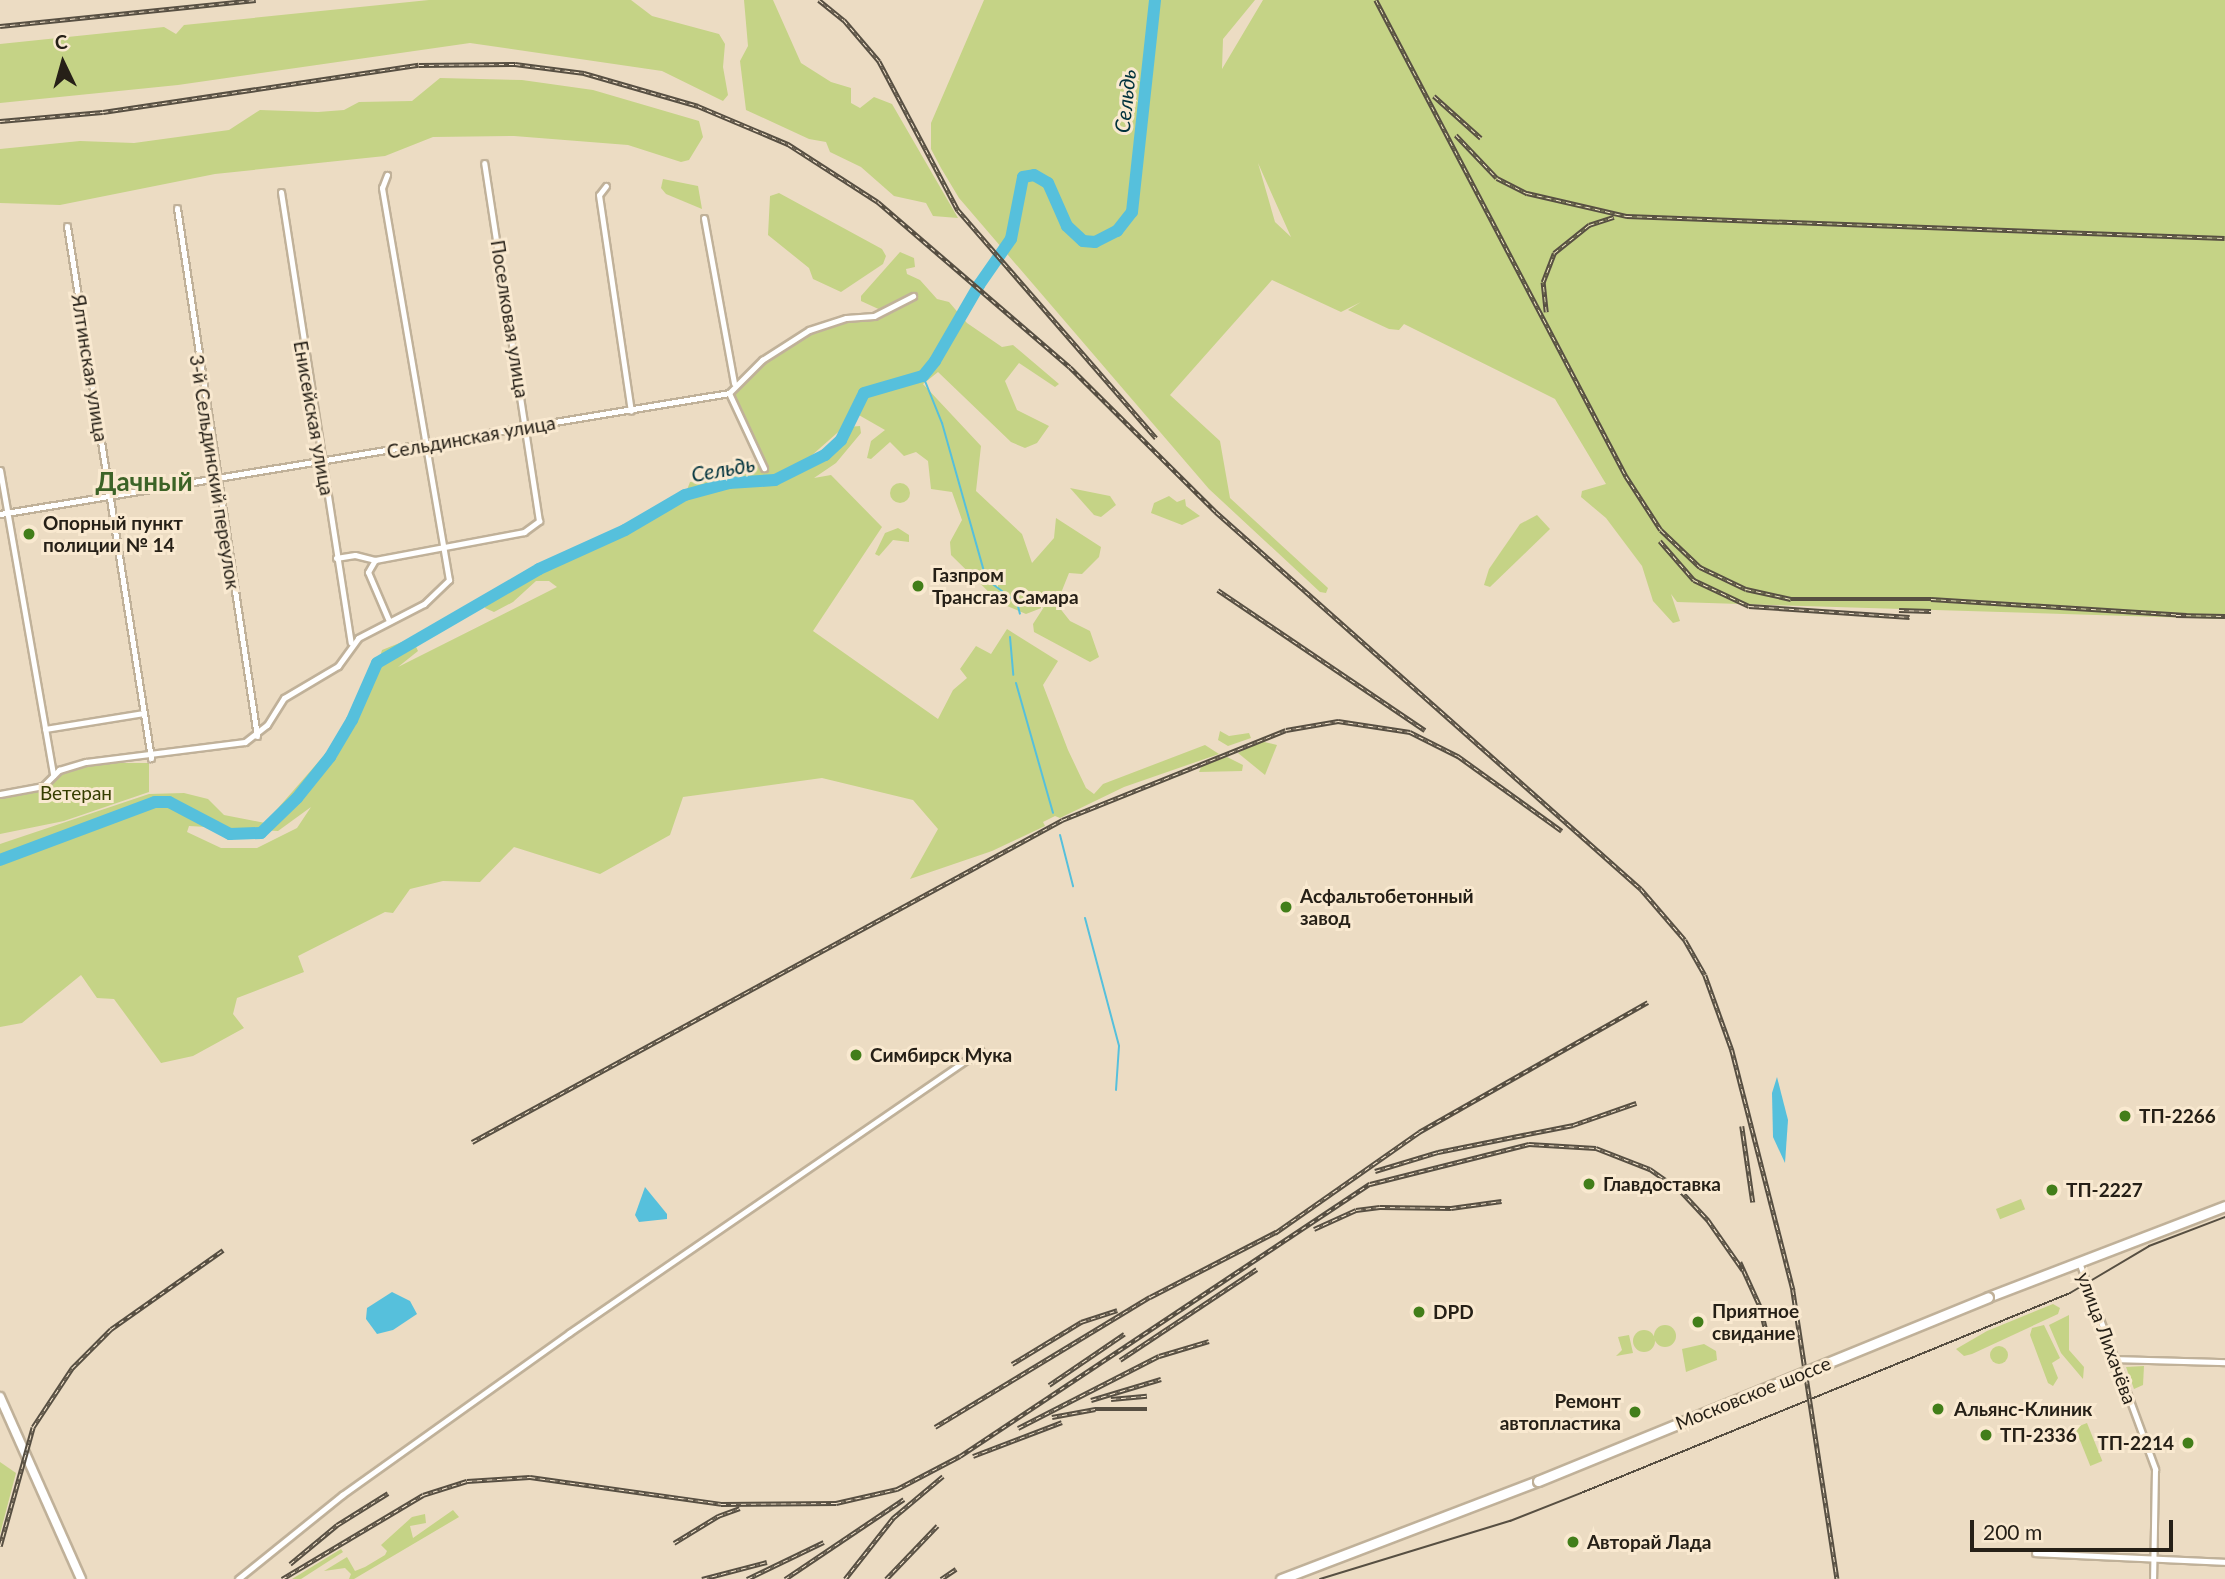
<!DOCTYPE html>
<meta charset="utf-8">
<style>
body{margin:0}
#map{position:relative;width:2225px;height:1579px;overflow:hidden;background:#ecdcc3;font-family:Lato,sans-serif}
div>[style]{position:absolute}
.green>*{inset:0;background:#c5d386;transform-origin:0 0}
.round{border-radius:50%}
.water>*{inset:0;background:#56c0dc}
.stream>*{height:2px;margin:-1px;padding:0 1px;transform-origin:1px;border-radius:1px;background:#56c0dc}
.river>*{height:12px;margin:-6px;padding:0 6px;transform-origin:6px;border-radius:6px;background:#56c0dc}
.roads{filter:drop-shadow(2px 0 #c0b199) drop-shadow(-2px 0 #c0b199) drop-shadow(0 2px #c0b199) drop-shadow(0 -2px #c0b199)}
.minor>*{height:5px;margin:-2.5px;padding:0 2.5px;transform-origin:2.5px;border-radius:2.5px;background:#fff}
.secondary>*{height:8px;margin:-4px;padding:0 4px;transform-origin:4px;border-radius:4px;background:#fff}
.primary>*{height:9px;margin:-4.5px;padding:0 4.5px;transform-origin:4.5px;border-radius:4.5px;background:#fff}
.tram>*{height:2px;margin:-1px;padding:0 1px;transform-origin:1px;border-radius:1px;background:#574f42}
.rail>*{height:4.5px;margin-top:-2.25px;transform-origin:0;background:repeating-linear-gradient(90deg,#f9e9d0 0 5px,#574f42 0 10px);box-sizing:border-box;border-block:2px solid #574f42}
.bridges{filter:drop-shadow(2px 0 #c0b199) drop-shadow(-2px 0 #c0b199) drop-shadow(0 2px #c0b199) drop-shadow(0 -2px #c0b199)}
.primary-bridge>*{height:9px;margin:-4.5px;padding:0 4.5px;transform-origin:4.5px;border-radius:4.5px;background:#fff}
.dots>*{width:19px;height:19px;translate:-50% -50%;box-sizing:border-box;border:4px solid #f9e9d0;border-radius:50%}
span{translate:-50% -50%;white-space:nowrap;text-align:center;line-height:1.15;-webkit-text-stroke:6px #f9e9d0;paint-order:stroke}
.street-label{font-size:19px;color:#262017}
.poi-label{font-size:19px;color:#262017;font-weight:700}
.left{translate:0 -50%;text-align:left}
.right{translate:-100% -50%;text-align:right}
.park-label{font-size:19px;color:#353d00}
.water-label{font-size:21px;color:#00323d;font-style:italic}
.district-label{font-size:26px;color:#3c6327;font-weight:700}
.north{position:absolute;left:28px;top:28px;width:70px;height:70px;-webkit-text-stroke:5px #f9e9d0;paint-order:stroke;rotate:355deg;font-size:19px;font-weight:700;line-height:28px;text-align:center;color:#262017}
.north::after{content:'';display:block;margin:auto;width:24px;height:32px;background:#262017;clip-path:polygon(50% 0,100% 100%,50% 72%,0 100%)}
.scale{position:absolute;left:1970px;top:1520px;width:203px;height:32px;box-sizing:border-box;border:4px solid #262017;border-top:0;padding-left:9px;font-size:21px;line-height:24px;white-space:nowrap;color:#262017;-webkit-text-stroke:5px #f9e9d0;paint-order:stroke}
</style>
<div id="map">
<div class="green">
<div style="clip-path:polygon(429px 0,631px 0,652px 16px,719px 34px,725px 44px,723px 67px,728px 95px,723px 101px,662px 71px,470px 43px,178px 85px,0 103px,0 44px,164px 27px,176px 34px,184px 25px)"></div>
<div style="clip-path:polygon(744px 0,773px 0,801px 63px,831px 82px,851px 88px,851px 103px,860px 108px,874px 97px,892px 104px,958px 218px,933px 216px,926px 203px,894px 196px,861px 167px,830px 152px,826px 142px,809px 139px,746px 110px,740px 61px,748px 46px)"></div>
<div style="clip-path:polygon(evenodd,984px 0,1255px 0,1223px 39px,1222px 69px,1263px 0,2225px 0,2225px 619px,1677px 602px,1671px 594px,1680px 621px,1673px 623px,1653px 601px,1642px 566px,1606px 518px,1581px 497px,1582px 491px,1606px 484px,1555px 399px,1404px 324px,1399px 330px,1389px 329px,1348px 310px,1361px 302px,1341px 312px,1272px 280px,1170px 395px,1220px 441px,1230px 498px,1328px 588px,1326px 593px,1320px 592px,1209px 489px,959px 198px,941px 168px,931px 149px,931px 123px,984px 0,1258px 163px,1291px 237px,1275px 222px,1258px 163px)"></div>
<div style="clip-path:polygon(440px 78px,522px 80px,593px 90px,699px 121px,703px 137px,689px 160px,681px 162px,628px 145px,514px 136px,433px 137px,385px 156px,215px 174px,60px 205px,0 203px,0 149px,80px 141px,134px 143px,229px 130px,260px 110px,318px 112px,344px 110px,359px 102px,412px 101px)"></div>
<div style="clip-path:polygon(663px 179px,698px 186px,702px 209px,666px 194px,661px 188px)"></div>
<div style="clip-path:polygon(779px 193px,882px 249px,886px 256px,883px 264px,841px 292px,813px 279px,809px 268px,768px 235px,770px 196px)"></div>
<div style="clip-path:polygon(evenodd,900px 252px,914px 258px,915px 267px,906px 269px,907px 274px,920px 280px,937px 299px,949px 302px,967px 323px,1002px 347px,1013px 345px,1059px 384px,1055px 387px,1019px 363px,1005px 381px,1017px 410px,1049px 426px,1037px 443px,1025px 448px,1011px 442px,938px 372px,923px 384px,981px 446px,976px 491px,1022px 534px,1032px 563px,1054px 538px,1056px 518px,1101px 547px,1099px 557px,1082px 574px,1069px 573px,1061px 593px,1051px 597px,1070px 621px,1090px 631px,1099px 657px,1090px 662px,1034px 632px,1033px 624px,1044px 607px,1026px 614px,1000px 603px,951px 555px,950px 542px,962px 520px,952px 492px,931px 489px,928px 461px,916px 452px,904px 456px,890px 442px,871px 459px,867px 458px,871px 441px,885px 430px,857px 414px,848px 415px,845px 426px,802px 464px,787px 470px,805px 468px,841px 440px,848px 427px,860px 426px,861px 433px,836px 463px,814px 478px,831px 475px,882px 527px,813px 631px,938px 719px,953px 690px,967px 678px,960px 669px,976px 646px,991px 654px,1007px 629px,1058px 661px,1043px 685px,1068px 750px,1086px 788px,1094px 794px,1103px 784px,1205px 745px,1219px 754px,1124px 787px,1060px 818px,1055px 816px,1043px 822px,1045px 826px,992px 851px,910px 879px,938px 829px,913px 800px,822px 778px,683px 797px,670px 835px,600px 874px,514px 847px,480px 882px,443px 881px,410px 889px,393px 913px,385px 912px,298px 956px,304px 972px,237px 998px,233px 1014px,244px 1028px,193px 1056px,161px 1063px,114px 999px,97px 998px,81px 975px,22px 1023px,0 1027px,0 844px,149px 794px,184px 793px,208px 799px,224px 815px,265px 823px,334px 744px,370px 689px,382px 650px,412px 638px,418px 651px,398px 667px,557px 587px,549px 581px,536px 581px,513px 602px,494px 612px,485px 608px,488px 598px,539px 569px,625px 530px,685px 495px,690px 482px,723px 477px,733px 470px,751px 470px,757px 463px,766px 467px,734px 395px,736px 385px,808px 333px,846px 321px,865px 322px,885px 312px,861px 301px,861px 296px,900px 252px,311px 807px,297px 828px,257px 848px,221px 848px,187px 832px,189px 826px,278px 831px,311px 807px)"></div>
<div class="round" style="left:890px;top:483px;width:20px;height:20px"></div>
<div style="clip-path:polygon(1070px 488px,1110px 496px,1116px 505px,1101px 517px,1094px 515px)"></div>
<div style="clip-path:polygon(1169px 496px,1177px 502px,1185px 499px,1186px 506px,1200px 516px,1182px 525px,1151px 513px,1154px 503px)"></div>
<div style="clip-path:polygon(1537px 515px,1550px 529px,1490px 587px,1484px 585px,1489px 569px,1520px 524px)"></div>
<div style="clip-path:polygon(898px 528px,909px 535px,909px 542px,893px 540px,879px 556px,875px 554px,885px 533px)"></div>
<div style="clip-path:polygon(1220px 731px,1229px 736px,1249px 733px,1251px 738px,1228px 746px,1218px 740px)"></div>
<div style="clip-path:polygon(1260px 741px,1277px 745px,1265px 775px,1238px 753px)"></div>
<div style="clip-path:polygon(1227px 757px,1243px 765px,1242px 771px,1199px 772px,1202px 765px)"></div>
<div style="clip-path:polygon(100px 763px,149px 763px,149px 792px,64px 821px,0 834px,0 795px,42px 788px,65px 770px)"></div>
<div style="left:2021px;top:1199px;width:11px;height:27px;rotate:68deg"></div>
<div style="clip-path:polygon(2053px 1304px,2060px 1308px,2058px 1314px,1972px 1354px,1964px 1356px,1956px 1349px,1987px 1331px)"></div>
<div style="clip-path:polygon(2069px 1315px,2069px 1350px,2084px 1367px,2083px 1379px,2061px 1353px,2049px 1325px)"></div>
<div style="clip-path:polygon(2044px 1325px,2060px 1358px,2052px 1363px,2058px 1378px,2053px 1386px,2048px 1383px,2030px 1335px,2032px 1328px)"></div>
<div class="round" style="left:1654px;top:1325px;width:22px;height:22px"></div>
<div class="round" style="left:1633px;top:1330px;width:22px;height:22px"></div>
<div style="clip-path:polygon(1629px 1335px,1633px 1353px,1616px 1356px,1622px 1350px,1618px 1337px)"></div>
<div style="clip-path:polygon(1704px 1344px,1716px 1351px,1717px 1360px,1686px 1372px,1682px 1349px)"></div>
<div class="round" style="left:1990px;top:1346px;width:18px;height:18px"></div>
<div style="clip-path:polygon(2144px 1366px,2143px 1385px,2134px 1389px,2126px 1367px)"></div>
<div style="left:2087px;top:1423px;width:41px;height:13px;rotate:68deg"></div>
<div style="clip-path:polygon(0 1462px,16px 1473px,0 1534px)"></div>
<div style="clip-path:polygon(453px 1510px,459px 1517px,354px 1579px,349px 1579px,351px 1574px,345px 1568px,324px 1571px,347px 1557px,355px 1571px,365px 1567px,385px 1555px,387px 1551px,381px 1545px,412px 1517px,425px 1514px,426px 1523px,410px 1526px,413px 1538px)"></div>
<div style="clip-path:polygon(341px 1549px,343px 1552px,301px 1579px,292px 1579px)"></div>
</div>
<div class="water">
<div style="clip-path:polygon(1777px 1077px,1788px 1120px,1785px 1163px,1773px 1137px,1772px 1093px)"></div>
<div style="clip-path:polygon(645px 1187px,667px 1214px,667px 1219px,639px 1222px,635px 1215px)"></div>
<div style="clip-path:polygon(392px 1292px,410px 1301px,417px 1314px,393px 1330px,377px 1334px,366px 1319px,367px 1308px)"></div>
</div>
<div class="stream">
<div style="left:923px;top:376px;width:51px;rotate:68deg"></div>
<div style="left:942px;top:423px;width:162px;rotate:74.2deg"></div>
<div style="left:986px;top:579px;width:39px;rotate:37deg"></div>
<div style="left:1017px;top:602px;width:12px;rotate:76deg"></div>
<div style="left:1010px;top:637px;width:38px;rotate:85deg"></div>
<div style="left:1016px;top:683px;width:135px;rotate:74.1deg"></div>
<div style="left:1060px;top:835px;width:53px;rotate:75.7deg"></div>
<div style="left:1085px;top:918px;width:132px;rotate:75.1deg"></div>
<div style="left:1119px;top:1046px;width:44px;rotate:93.9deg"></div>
</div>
<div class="river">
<div style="left:0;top:860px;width:165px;rotate:-20.5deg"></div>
<div style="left:155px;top:802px;width:14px"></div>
<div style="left:169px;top:802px;width:69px;rotate:27.7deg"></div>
<div style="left:230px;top:834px;width:31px;rotate:-2deg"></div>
<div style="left:261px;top:833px;width:50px;rotate:-44.2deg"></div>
<div style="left:297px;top:798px;width:53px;rotate:-51.2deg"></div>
<div style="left:330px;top:757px;width:43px;rotate:-59.3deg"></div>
<div style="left:352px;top:720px;width:62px;rotate:-66.3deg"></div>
<div style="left:377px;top:663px;width:187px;rotate:-30.1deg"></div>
<div style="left:539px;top:569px;width:94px;rotate:-24.4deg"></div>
<div style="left:625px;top:530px;width:69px;rotate:-30.3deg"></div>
<div style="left:685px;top:495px;width:46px;rotate:-15.3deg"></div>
<div style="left:729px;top:483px;width:46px;rotate:-3.7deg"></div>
<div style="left:775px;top:480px;width:56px;rotate:-26.6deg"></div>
<div style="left:825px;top:455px;width:22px;rotate:-43deg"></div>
<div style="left:841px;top:440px;width:52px;rotate:-63.9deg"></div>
<div style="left:864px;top:393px;width:61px;rotate:-16.1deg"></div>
<div style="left:923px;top:376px;width:19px;rotate:-51deg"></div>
<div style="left:935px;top:361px;width:88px;rotate:-59.9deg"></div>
<div style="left:979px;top:285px;width:56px;rotate:-55.2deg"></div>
<div style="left:1011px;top:239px;width:63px;rotate:-79deg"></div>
<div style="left:1023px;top:177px;width:11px;rotate:-10deg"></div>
<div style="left:1034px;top:175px;width:16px;rotate:30deg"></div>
<div style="left:1048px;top:183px;width:47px;rotate:66.2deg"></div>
<div style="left:1067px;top:226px;width:22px;rotate:43deg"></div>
<div style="left:1083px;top:241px;width:12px;rotate:5deg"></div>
<div style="left:1095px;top:242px;width:25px;rotate:-27deg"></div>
<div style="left:1117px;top:231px;width:24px;rotate:-52deg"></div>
<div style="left:1132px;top:212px;width:213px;rotate:-83.8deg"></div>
</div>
<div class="roads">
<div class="minor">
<div style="left:606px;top:186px;width:11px;rotate:128deg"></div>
<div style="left:599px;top:195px;width:218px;rotate:81.6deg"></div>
<div style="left:281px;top:192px;width:456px;rotate:81.2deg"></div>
<div style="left:177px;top:208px;width:534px;rotate:81.38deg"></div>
<div style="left:704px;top:218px;width:168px;rotate:79.7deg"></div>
<div style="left:67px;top:226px;width:539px;rotate:81.03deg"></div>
<div style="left:729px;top:393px;width:83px;rotate:65deg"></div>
<div style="left:0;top:470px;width:310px;rotate:80.1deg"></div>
<div style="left:0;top:514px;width:739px;rotate:-9.42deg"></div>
<div style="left:729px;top:393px;width:47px;rotate:-45deg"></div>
<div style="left:762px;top:360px;width:56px;rotate:-32.6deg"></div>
<div style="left:809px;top:330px;width:39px;rotate:-18deg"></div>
<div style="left:846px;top:318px;width:28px;rotate:-4deg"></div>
<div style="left:874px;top:316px;width:44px;rotate:-27.1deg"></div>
<div style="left:336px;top:558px;width:19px;rotate:-9deg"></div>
<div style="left:355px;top:555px;width:21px;rotate:14deg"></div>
<div style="left:389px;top:621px;width:53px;rotate:-113.2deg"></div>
<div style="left:368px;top:572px;width:14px;rotate:-60deg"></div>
<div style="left:375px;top:560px;width:152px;rotate:-10.6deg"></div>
<div style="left:524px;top:532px;width:19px;rotate:-36deg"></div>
<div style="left:539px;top:521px;width:362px;rotate:-98.7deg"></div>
<div style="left:45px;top:729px;width:100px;rotate:-9.2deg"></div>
<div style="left:0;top:794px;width:44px;rotate:-10.5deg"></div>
<div style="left:43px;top:786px;width:23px;rotate:-45deg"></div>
<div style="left:59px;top:770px;width:28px;rotate:-17deg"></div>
<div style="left:86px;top:762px;width:160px;rotate:-7.2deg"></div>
<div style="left:245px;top:742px;width:28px;rotate:-38deg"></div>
<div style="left:267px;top:725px;width:32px;rotate:-58deg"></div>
<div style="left:284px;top:698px;width:63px;rotate:-30.7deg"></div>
<div style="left:338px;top:666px;width:34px;rotate:-54deg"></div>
<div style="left:358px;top:638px;width:74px;rotate:-27.3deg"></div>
<div style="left:424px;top:604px;width:35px;rotate:-44deg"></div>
<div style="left:449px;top:580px;width:398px;rotate:-99.7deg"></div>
<div style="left:382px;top:188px;width:14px;rotate:-69deg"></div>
<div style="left:2079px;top:1262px;width:221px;rotate:69.8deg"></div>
<div style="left:2155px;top:1469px;width:110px;rotate:91deg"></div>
<div style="left:2115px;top:1359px;width:110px;rotate:1.6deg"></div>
<div style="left:2035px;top:1553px;width:190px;rotate:2.7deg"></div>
<div style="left:238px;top:1579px;width:134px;rotate:-38.9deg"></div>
<div style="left:342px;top:1495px;width:279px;rotate:-35.5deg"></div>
<div style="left:569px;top:1333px;width:499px;rotate:-34.5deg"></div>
</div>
<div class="secondary">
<div style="left:0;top:1397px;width:199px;rotate:66deg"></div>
</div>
<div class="primary">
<div style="left:1988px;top:1297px;width:254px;rotate:-21deg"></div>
<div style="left:1281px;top:1579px;width:275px;rotate:-20.9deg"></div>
</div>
</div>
<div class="tram">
<div style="left:1320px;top:1579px;width:199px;rotate:-17deg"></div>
<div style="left:1510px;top:1521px;width:76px;rotate:-21.5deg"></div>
<div style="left:1581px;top:1493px;width:528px;rotate:-22.24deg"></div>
<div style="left:2070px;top:1293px;width:92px;rotate:-30.7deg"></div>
<div style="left:2149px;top:1246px;width:81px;rotate:-20.9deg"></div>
</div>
<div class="rail">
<div style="left:819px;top:0;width:32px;rotate:39deg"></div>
<div style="left:844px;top:20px;width:54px;rotate:49.5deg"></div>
<div style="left:879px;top:61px;width:169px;rotate:62.1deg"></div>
<div style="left:958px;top:210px;width:302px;rotate:49deg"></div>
<div style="left:1376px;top:0;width:538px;rotate:62.29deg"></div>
<div style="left:1626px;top:476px;width:64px;rotate:57.1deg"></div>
<div style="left:1661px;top:530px;width:54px;rotate:43.5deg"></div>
<div style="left:1700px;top:567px;width:51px;rotate:25.6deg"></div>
<div style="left:1746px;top:589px;width:46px;rotate:12.5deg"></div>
<div style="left:1791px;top:599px;width:140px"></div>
<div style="left:1931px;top:599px;width:256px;rotate:3.6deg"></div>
<div style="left:0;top:26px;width:257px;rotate:-5.8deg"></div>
<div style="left:1434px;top:96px;width:63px;rotate:41.8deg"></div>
<div style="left:0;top:121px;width:103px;rotate:-5deg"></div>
<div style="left:103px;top:112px;width:319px;rotate:-8.5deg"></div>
<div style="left:419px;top:65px;width:96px;rotate:-0.6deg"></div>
<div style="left:515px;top:64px;width:70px;rotate:7.4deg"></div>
<div style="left:584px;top:73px;width:119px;rotate:16.1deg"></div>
<div style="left:698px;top:106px;width:98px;rotate:22.9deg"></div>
<div style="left:788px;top:144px;width:107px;rotate:32.8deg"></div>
<div style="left:878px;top:202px;width:253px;rotate:40.7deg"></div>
<div style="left:1070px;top:367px;width:206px;rotate:44.8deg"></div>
<div style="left:1216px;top:512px;width:568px;rotate:41.57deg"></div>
<div style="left:1641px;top:889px;width:67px;rotate:49.2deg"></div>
<div style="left:1685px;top:940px;width:40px;rotate:60.3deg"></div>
<div style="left:1705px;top:975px;width:80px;rotate:70.2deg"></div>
<div style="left:1732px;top:1050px;width:248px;rotate:75.7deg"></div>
<div style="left:1793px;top:1290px;width:292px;rotate:81.3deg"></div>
<div style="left:1456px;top:135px;width:59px;rotate:46.4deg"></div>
<div style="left:1497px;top:178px;width:34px;rotate:27deg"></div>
<div style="left:1527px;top:193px;width:103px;rotate:13deg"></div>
<div style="left:1627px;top:216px;width:598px;rotate:2.11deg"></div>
<div style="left:1546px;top:312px;width:30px;rotate:-96deg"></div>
<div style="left:1543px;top:282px;width:31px;rotate:-69deg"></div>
<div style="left:1554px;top:253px;width:45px;rotate:-38.7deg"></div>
<div style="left:1589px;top:225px;width:26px;rotate:-18deg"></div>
<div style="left:1660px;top:541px;width:52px;rotate:48.9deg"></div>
<div style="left:1694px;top:580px;width:61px;rotate:25.3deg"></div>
<div style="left:1749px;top:606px;width:161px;rotate:3.9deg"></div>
<div style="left:1218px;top:590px;width:250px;rotate:34.1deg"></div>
<div style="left:1899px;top:610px;width:32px;rotate:2deg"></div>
<div style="left:2176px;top:615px;width:49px;rotate:1.2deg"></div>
<div style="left:1742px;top:1126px;width:77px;rotate:81.8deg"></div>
<div style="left:472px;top:1142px;width:672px;rotate:-28.62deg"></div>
<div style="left:1062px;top:820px;width:241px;rotate:-21.9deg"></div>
<div style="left:1286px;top:730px;width:53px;rotate:-9.8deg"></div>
<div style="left:1338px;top:721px;width:73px;rotate:8.7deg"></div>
<div style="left:1410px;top:732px;width:54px;rotate:26.6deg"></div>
<div style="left:1458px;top:756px;width:128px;rotate:35.8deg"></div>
<div style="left:1375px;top:1171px;width:66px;rotate:-16.8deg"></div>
<div style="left:1438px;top:1152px;width:138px;rotate:-11.3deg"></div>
<div style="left:1573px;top:1125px;width:67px;rotate:-19.2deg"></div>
<div style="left:1314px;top:1229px;width:46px;rotate:-24.3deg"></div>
<div style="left:1356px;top:1210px;width:24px;rotate:-7deg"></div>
<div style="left:1380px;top:1207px;width:71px;rotate:0.8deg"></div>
<div style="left:1451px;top:1208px;width:51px;rotate:-7.8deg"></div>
<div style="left:1275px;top:1233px;width:176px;rotate:-35deg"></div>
<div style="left:1419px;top:1132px;width:263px;rotate:-29.6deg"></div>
<div style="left:1740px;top:1262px;width:48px;rotate:65.6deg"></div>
<div style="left:1760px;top:1306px;width:32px;rotate:76deg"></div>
<div style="left:1120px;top:1360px;width:164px;rotate:-33.6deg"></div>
<div style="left:1012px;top:1364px;width:81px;rotate:-31.3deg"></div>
<div style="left:1081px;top:1322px;width:38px;rotate:-18deg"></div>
<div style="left:1049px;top:1385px;width:91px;rotate:-34.2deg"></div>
<div style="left:1111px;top:1399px;width:36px;rotate:-5deg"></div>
<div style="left:1091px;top:1400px;width:73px;rotate:-16.7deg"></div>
<div style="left:1052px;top:1417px;width:44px;rotate:-10.5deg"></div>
<div style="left:1095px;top:1409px;width:52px"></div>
<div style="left:935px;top:1427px;width:251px;rotate:-31.2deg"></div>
<div style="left:1150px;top:1297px;width:142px;rotate:-27.3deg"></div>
<div style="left:1018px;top:1428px;width:158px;rotate:-27.1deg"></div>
<div style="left:1159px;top:1356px;width:52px;rotate:-16.7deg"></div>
<div style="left:973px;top:1456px;width:95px;rotate:-20.9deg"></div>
<div style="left:674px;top:1543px;width:52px;rotate:-31.5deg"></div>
<div style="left:718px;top:1516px;width:23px;rotate:-20deg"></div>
<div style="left:0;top:1546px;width:123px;rotate:-74.5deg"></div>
<div style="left:33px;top:1427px;width:71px;rotate:-56.5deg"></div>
<div style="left:72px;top:1368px;width:55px;rotate:-45deg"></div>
<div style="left:111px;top:1329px;width:137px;rotate:-35.2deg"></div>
<div style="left:290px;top:1564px;width:61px;rotate:-39.7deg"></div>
<div style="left:337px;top:1525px;width:60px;rotate:-32.1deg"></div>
<div style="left:282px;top:1579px;width:164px;rotate:-30.8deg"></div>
<div style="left:423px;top:1495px;width:46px;rotate:-17.7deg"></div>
<div style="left:467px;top:1481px;width:63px;rotate:-3.6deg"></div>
<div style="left:530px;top:1477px;width:193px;rotate:8deg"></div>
<div style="left:721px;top:1504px;width:115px;rotate:-0.5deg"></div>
<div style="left:836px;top:1503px;width:63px;rotate:-12.9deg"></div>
<div style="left:897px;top:1489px;width:71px;rotate:-27.6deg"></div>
<div style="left:960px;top:1456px;width:492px;rotate:-33.6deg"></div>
<div style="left:1370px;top:1184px;width:164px;rotate:-14.1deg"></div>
<div style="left:1529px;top:1144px;width:67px;rotate:3.4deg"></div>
<div style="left:1596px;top:1148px;width:58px;rotate:21.3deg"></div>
<div style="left:1650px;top:1169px;width:38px;rotate:35deg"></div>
<div style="left:1681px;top:1191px;width:40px;rotate:47deg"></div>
<div style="left:1708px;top:1220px;width:61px;rotate:55deg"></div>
<div style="left:702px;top:1579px;width:67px;rotate:-14.7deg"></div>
<div style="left:747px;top:1579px;width:85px;rotate:-25.7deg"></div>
<div style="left:785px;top:1579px;width:143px;rotate:-33.9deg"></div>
<div style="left:845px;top:1579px;width:78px;rotate:-51.8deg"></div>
<div style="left:893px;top:1518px;width:65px;rotate:-40deg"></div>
<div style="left:886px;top:1579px;width:74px;rotate:-46.1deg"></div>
<div style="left:941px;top:1579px;width:18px;rotate:-34deg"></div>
</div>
<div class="bridges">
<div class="primary-bridge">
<div style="left:1538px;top:1481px;width:486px;rotate:-22.2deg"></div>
</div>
</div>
<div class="dots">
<div style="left:29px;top:534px;background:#427e19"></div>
<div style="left:918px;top:586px;background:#427e19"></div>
<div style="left:1286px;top:907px;background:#427e19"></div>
<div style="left:856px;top:1055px;background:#427e19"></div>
<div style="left:2125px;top:1116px;background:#427e19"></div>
<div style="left:1589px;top:1184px;background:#427e19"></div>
<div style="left:2052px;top:1190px;background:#427e19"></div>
<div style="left:1419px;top:1312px;background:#427e19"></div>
<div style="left:1698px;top:1322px;background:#427e19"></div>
<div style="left:1938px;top:1409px;background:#427e19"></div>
<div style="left:1635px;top:1412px;background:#427e19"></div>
<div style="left:1986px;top:1435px;background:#427e19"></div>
<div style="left:2188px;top:1443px;background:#427e19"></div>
<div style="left:1573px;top:1542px;background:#427e19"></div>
</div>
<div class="street-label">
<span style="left:510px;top:319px;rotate:81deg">Поселковая улица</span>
<span style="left:90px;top:368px;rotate:81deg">Ялтинская улица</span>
<span style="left:314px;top:418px;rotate:80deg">Енисейская улица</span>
<span style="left:471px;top:437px;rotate:-10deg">Сельдинская улица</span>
<span style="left:215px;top:472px;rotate:81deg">3-й Сельдинский переулок</span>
<span style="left:2107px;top:1338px;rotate:70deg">улица Лихачёва</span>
<span style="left:1753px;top:1393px;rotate:-22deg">Московское шоссе</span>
</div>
<div class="poi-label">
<span class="left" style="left:43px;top:534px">Опорный пункт<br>полиции № 14</span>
<span class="left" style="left:932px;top:586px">Газпром<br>Трансгаз Самара</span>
<span class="left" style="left:1300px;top:907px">Асфальтобетонный<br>завод</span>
<span class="left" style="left:870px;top:1055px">Симбирск Мука</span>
<span class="left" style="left:2139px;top:1116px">ТП-2266</span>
<span class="left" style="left:1603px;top:1184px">Главдоставка</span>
<span class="left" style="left:2066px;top:1190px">ТП-2227</span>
<span class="left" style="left:1712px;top:1322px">Приятное<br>свидание</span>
<span class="left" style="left:1433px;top:1312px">DPD</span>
<span class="right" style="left:1621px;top:1412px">Ремонт<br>автопластика</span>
<span class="left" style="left:1954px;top:1409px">Альянс-Клиник</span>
<span class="left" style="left:2000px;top:1435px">ТП-2336</span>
<span class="right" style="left:2174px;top:1443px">ТП-2214</span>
<span class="left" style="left:1587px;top:1542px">Авторай Лада</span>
</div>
<div class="park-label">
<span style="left:76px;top:793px">Ветеран</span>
</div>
<div class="water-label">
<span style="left:1125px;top:101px;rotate:-84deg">Сельдь</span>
<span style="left:723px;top:469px;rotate:-10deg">Сельдь</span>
</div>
<div class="district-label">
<span style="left:144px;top:482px">Дачный</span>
</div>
<div class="north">С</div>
<div class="scale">200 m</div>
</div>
